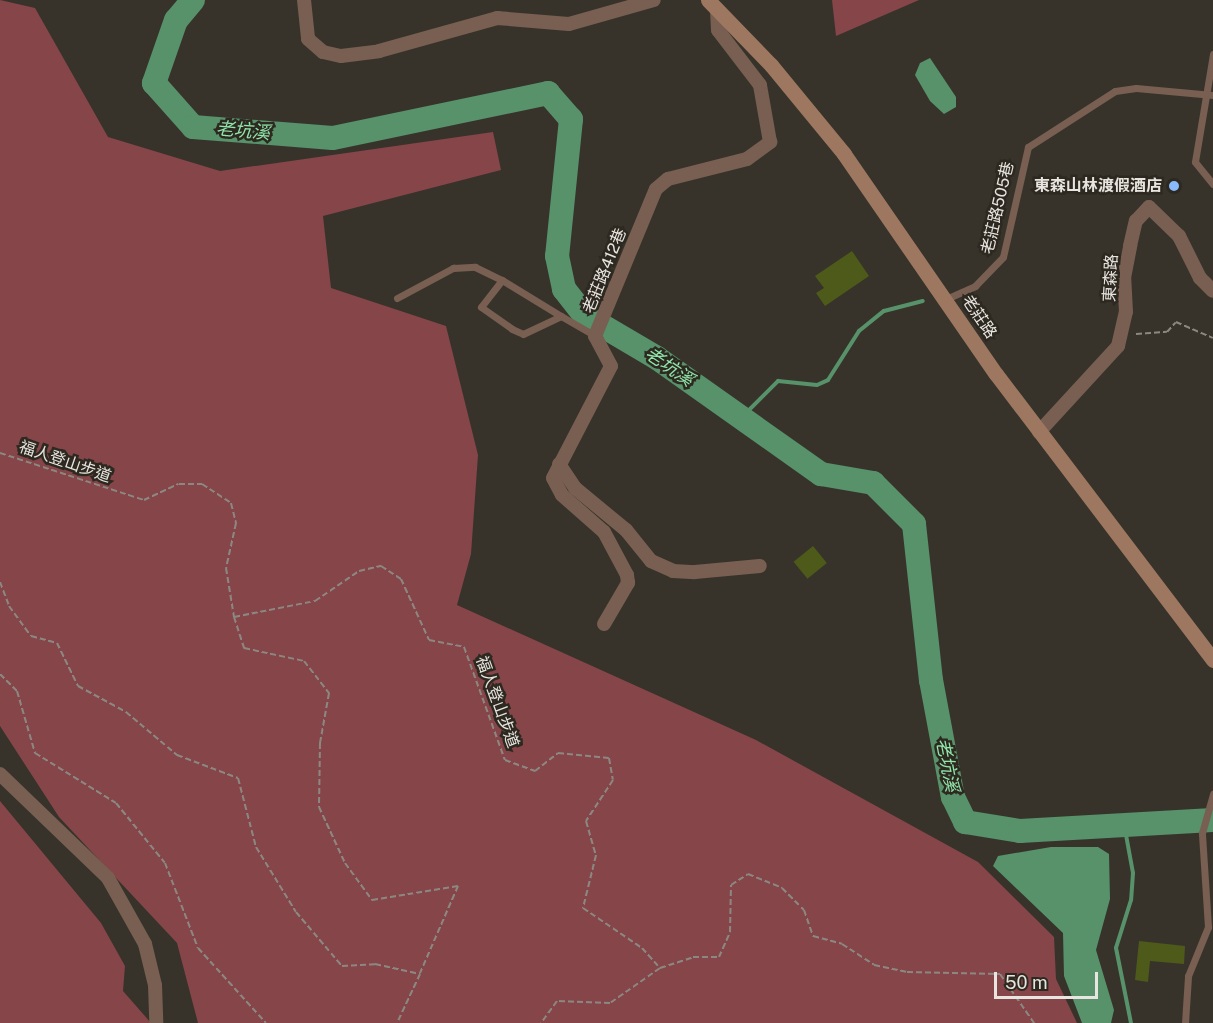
<!DOCTYPE html>
<meta charset="utf-8">
<style>
body{margin:0}
#map{position:relative;width:1213px;height:1023px;overflow:hidden;background:#37332a;font-family:"Public Sans","Noto Sans TC",sans-serif}
div>[style]{position:absolute}
.green>*{inset:0;background:#854549}
.water>*{inset:0;background:#57926a}
.stream>*{height:4px;margin:-2px;padding:0 2px;transform-origin:2px;border-radius:2px;background:#57926a}
.river>*{height:24px;margin:-12px;padding:0 12px;transform-origin:12px;border-radius:12px;background:#57926a}
.building>*{inset:0;background:#4e5a1a;transform-origin:0 0}
.path>*{height:2px;margin-top:-1px;transform-origin:0;background:repeating-linear-gradient(90deg,#8c8881 0 6px,transparent 0 9px)}
.lane>*{height:7px;margin:-3.5px;padding:0 3.5px;transform-origin:3.5px;border-radius:3.5px;background:#785f51}
.street>*{height:14px;margin:-7px;padding:0 7px;transform-origin:7px;border-radius:7px;background:#785f51}
.secondary>*{height:15px;margin:-7.5px;padding:0 7.5px;transform-origin:7.5px;border-radius:7.5px;background:#9e7760}
.dots>*{width:16px;height:16px;translate:-50% -50%;box-sizing:border-box;border:3px solid #2d2920;border-radius:50%}
span{translate:-50% -50%;white-space:nowrap;text-align:center;line-height:1.15;-webkit-text-stroke:5px #2d2920;paint-order:stroke}
.poi-label{font-size:16px;color:#e8e5e0;font-weight:700}
.right{translate:-100% -50%;text-align:right}
.street-label{font-size:16px;color:#e8e5e0}
.water-label{font-size:18px;color:#90e6ab;font-style:italic}
.scale{position:absolute;left:994px;top:972px;width:104px;height:27px;box-sizing:border-box;border:3px solid #e8e5e0;border-top:0;padding-left:8px;font-size:18px;line-height:21px;white-space:nowrap;color:#e8e5e0;-webkit-text-stroke:4px #2d2920;paint-order:stroke}
</style>
<div id="map">
<div class="green">
<div style="clip-path:polygon(0 0,35px 8px,108px 137px,220px 171px,493px 132px,501px 170px,323px 216px,331px 288px,446px 326px,478px 455px,471px 554px,457px 605px,756px 740px,978px 862px,1054px 937px,1056px 979px,1077px 1023px,198px 1023px,177px 943px,59px 817px,0 726px)"></div>
<div style="clip-path:polygon(832px 0,919px 0,836px 36px)"></div>
<div style="clip-path:polygon(0 801px,101px 923px,125px 966px,123px 991px,151px 1023px,0 1023px)"></div>
</div>
<div class="water">
<div style="clip-path:polygon(930px 58px,956px 97px,956px 107px,944px 114px,930px 101px,915px 75px,920px 63px)"></div>
<div style="clip-path:polygon(1051px 847px,1098px 847px,1109px 854px,1110px 899px,1096px 950px,1114px 1010px,1111px 1023px,1082px 1023px,1064px 976px,1063px 933px,993px 866px,998px 856px)"></div>
</div>
<div class="stream">
<div style="left:740px;top:419px;width:54px;rotate:-45deg"></div>
<div style="left:778px;top:381px;width:39px;rotate:6deg"></div>
<div style="left:817px;top:385px;width:12px;rotate:-24deg"></div>
<div style="left:828px;top:380px;width:58px;rotate:-57.7deg"></div>
<div style="left:859px;top:331px;width:32px;rotate:-39deg"></div>
<div style="left:884px;top:311px;width:40px;rotate:-14.4deg"></div>
<div style="left:1124px;top:824px;width:50px;rotate:79.6deg"></div>
<div style="left:1133px;top:873px;width:27px;rotate:94deg"></div>
<div style="left:1131px;top:900px;width:50px;rotate:107.4deg"></div>
<div style="left:1116px;top:948px;width:76px;rotate:78.7deg"></div>
</div>
<div class="river">
<div style="left:193px;top:0;width:26px;rotate:130deg"></div>
<div style="left:176px;top:20px;width:67px;rotate:109.2deg"></div>
<div style="left:154px;top:83px;width:59px;rotate:48.4deg"></div>
<div style="left:193px;top:127px;width:140px;rotate:4.5deg"></div>
<div style="left:333px;top:138px;width:220px;rotate:-11.8deg"></div>
<div style="left:548px;top:93px;width:35px;rotate:49deg"></div>
<div style="left:571px;top:119px;width:138px;rotate:95.8deg"></div>
<div style="left:557px;top:256px;width:34px;rotate:78deg"></div>
<div style="left:564px;top:289px;width:33px;rotate:52deg"></div>
<div style="left:584px;top:315px;width:85px;rotate:30.5deg"></div>
<div style="left:657px;top:358px;width:201px;rotate:35.3deg"></div>
<div style="left:821px;top:474px;width:53px;rotate:9.8deg"></div>
<div style="left:873px;top:483px;width:58px;rotate:45deg"></div>
<div style="left:914px;top:524px;width:157px;rotate:83.8deg"></div>
<div style="left:931px;top:680px;width:119px;rotate:79.4deg"></div>
<div style="left:953px;top:797px;width:28px;rotate:64deg"></div>
<div style="left:965px;top:822px;width:56px;rotate:9.3deg"></div>
<div style="left:1020px;top:831px;width:193px;rotate:-3.3deg"></div>
</div>
<div class="building">
<div style="clip-path:polygon(852px 251px,869px 276px,825px 306px,816px 293px,824px 288px,815px 276px)"></div>
<div style="left:813px;top:546px;width:22px;height:25px;rotate:51deg"></div>
<div style="clip-path:polygon(1139px 941px,1185px 946px,1184px 964px,1150px 961px,1148px 982px,1135px 980px)"></div>
</div>
<div class="path">
<div style="left:1136px;top:334px;width:31px;rotate:-4deg"></div>
<div style="left:1167px;top:332px;width:13px;rotate:-48deg"></div>
<div style="left:1176px;top:322px;width:40px;rotate:23.4deg"></div>
<div style="left:0;top:453px;width:151px;rotate:18.1deg"></div>
<div style="left:144px;top:500px;width:38px;rotate:-25deg"></div>
<div style="left:179px;top:484px;width:23px"></div>
<div style="left:202px;top:484px;width:35px;rotate:33deg"></div>
<div style="left:231px;top:503px;width:21px;rotate:76deg"></div>
<div style="left:236px;top:523px;width:46px;rotate:102.5deg"></div>
<div style="left:226px;top:568px;width:50px;rotate:80.7deg"></div>
<div style="left:234px;top:617px;width:83px;rotate:-11.2deg"></div>
<div style="left:315px;top:601px;width:53px;rotate:-34.3deg"></div>
<div style="left:359px;top:571px;width:23px;rotate:-13deg"></div>
<div style="left:381px;top:566px;width:24px;rotate:33deg"></div>
<div style="left:401px;top:579px;width:67px;rotate:65.3deg"></div>
<div style="left:429px;top:640px;width:36px;rotate:11deg"></div>
<div style="left:464px;top:647px;width:120px;rotate:70.1deg"></div>
<div style="left:505px;top:760px;width:32px;rotate:20deg"></div>
<div style="left:535px;top:771px;width:29px;rotate:-38deg"></div>
<div style="left:558px;top:753px;width:51px;rotate:5.6deg"></div>
<div style="left:609px;top:758px;width:22px;rotate:80deg"></div>
<div style="left:613px;top:780px;width:49px;rotate:123.4deg"></div>
<div style="left:586px;top:821px;width:35px;rotate:74deg"></div>
<div style="left:596px;top:855px;width:55px;rotate:103.8deg"></div>
<div style="left:583px;top:908px;width:71px;rotate:34.1deg"></div>
<div style="left:642px;top:948px;width:27px;rotate:48deg"></div>
<div style="left:660px;top:968px;width:61px;rotate:145deg"></div>
<div style="left:610px;top:1003px;width:53px;rotate:-177.8deg"></div>
<div style="left:557px;top:1001px;width:27px;rotate:126deg"></div>
<div style="left:0;top:582px;width:26px;rotate:69deg"></div>
<div style="left:9px;top:606px;width:37px;rotate:54deg"></div>
<div style="left:31px;top:636px;width:27px;rotate:15deg"></div>
<div style="left:57px;top:643px;width:48px;rotate:64deg"></div>
<div style="left:78px;top:686px;width:55px;rotate:28.4deg"></div>
<div style="left:126px;top:712px;width:67px;rotate:40.1deg"></div>
<div style="left:177px;top:755px;width:65px;rotate:20.7deg"></div>
<div style="left:238px;top:778px;width:71px;rotate:75.4deg"></div>
<div style="left:256px;top:847px;width:76px;rotate:58.4deg"></div>
<div style="left:296px;top:912px;width:71px;rotate:49.6deg"></div>
<div style="left:342px;top:966px;width:33px;rotate:-3deg"></div>
<div style="left:375px;top:964px;width:46px;rotate:12.5deg"></div>
<div style="left:420px;top:974px;width:54px;rotate:115.1deg"></div>
<div style="left:234px;top:617px;width:33px;rotate:72deg"></div>
<div style="left:244px;top:648px;width:61px;rotate:12.2deg"></div>
<div style="left:304px;top:661px;width:41px;rotate:52deg"></div>
<div style="left:329px;top:693px;width:51px;rotate:100.2deg"></div>
<div style="left:320px;top:743px;width:64px;rotate:90.9deg"></div>
<div style="left:319px;top:807px;width:62px;rotate:65.1deg"></div>
<div style="left:345px;top:863px;width:46px;rotate:53.9deg"></div>
<div style="left:372px;top:900px;width:87px;rotate:-9.2deg"></div>
<div style="left:458px;top:886px;width:95px;rotate:113.6deg"></div>
<div style="left:0;top:674px;width:24px;rotate:45deg"></div>
<div style="left:17px;top:691px;width:65px;rotate:73.8deg"></div>
<div style="left:35px;top:753px;width:95px;rotate:31.7deg"></div>
<div style="left:116px;top:803px;width:77px;rotate:50.8deg"></div>
<div style="left:165px;top:863px;width:91px;rotate:68.8deg"></div>
<div style="left:198px;top:948px;width:101px;rotate:47.8deg"></div>
<div style="left:660px;top:968px;width:35px;rotate:-18deg"></div>
<div style="left:693px;top:957px;width:26px"></div>
<div style="left:719px;top:957px;width:27px;rotate:-66deg"></div>
<div style="left:730px;top:932px;width:47px;rotate:-88.8deg"></div>
<div style="left:731px;top:885px;width:20px;rotate:-33deg"></div>
<div style="left:748px;top:874px;width:37px;rotate:22deg"></div>
<div style="left:782px;top:888px;width:31px;rotate:45deg"></div>
<div style="left:804px;top:910px;width:28px;rotate:71deg"></div>
<div style="left:813px;top:936px;width:30px;rotate:15deg"></div>
<div style="left:842px;top:944px;width:38px;rotate:33deg"></div>
<div style="left:874px;top:965px;width:34px;rotate:12deg"></div>
<div style="left:907px;top:972px;width:93px;rotate:1.2deg"></div>
<div style="left:1000px;top:974px;width:60px;rotate:55.2deg"></div>
</div>
<div class="lane">
<div style="left:1213px;top:54px;width:109px;rotate:99.5deg"></div>
<div style="left:1195px;top:162px;width:28px;rotate:51deg"></div>
<div style="left:502px;top:280px;width:69px;rotate:31.4deg"></div>
<div style="left:397px;top:298px;width:64px;rotate:-28.2deg"></div>
<div style="left:453px;top:268px;width:22px;rotate:-3deg"></div>
<div style="left:475px;top:267px;width:30px;rotate:26deg"></div>
<div style="left:502px;top:280px;width:34px;rotate:128deg"></div>
<div style="left:481px;top:307px;width:38px;rotate:35deg"></div>
<div style="left:512px;top:329px;width:12px;rotate:24deg"></div>
<div style="left:523px;top:334px;width:42px;rotate:-25.3deg"></div>
<div style="left:561px;top:316px;width:39px;rotate:30deg"></div>
<div style="left:946px;top:299px;width:32px;rotate:-24deg"></div>
<div style="left:975px;top:286px;width:40px;rotate:-46deg"></div>
<div style="left:1003px;top:257px;width:113px;rotate:-77.2deg"></div>
<div style="left:1028px;top:147px;width:103px;rotate:-32.8deg"></div>
<div style="left:1115px;top:91px;width:21px;rotate:-8deg"></div>
<div style="left:1136px;top:88px;width:77px;rotate:5.2deg"></div>
<div style="left:1185px;top:1023px;width:47px;rotate:-86.3deg"></div>
<div style="left:1188px;top:976px;width:53px;rotate:-67.8deg"></div>
<div style="left:1208px;top:927px;width:94px;rotate:-93.7deg"></div>
<div style="left:1202px;top:833px;width:41px;rotate:-74.2deg"></div>
</div>
<div class="street">
<div style="left:304px;top:0;width:39px;rotate:84deg"></div>
<div style="left:308px;top:39px;width:20px;rotate:41deg"></div>
<div style="left:323px;top:52px;width:18px;rotate:13deg"></div>
<div style="left:341px;top:56px;width:38px;rotate:-7deg"></div>
<div style="left:379px;top:51px;width:123px;rotate:-15.6deg"></div>
<div style="left:497px;top:18px;width:72px;rotate:4.8deg"></div>
<div style="left:569px;top:24px;width:88px;rotate:-15.8deg"></div>
<div style="left:1039px;top:432px;width:117px;rotate:-47.4deg"></div>
<div style="left:1118px;top:346px;width:35px;rotate:-77deg"></div>
<div style="left:1126px;top:312px;width:34px;rotate:-93deg"></div>
<div style="left:1124px;top:278px;width:33px;rotate:-79deg"></div>
<div style="left:1130px;top:246px;width:26px;rotate:-77deg"></div>
<div style="left:1136px;top:221px;width:19px;rotate:-47deg"></div>
<div style="left:1149px;top:207px;width:42px;rotate:44deg"></div>
<div style="left:1179px;top:236px;width:47px;rotate:63.4deg"></div>
<div style="left:1200px;top:278px;width:18px;rotate:45deg"></div>
<div style="left:559px;top:464px;width:29px;rotate:56deg"></div>
<div style="left:575px;top:488px;width:66px;rotate:39.5deg"></div>
<div style="left:626px;top:530px;width:40px;rotate:51deg"></div>
<div style="left:651px;top:561px;width:24px;rotate:24deg"></div>
<div style="left:673px;top:571px;width:22px;rotate:3deg"></div>
<div style="left:695px;top:572px;width:65px;rotate:-5.3deg"></div>
<div style="left:604px;top:624px;width:48px;rotate:-59.7deg"></div>
<div style="left:628px;top:583px;width:8px;rotate:-97deg"></div>
<div style="left:627px;top:575px;width:49px;rotate:-118.1deg"></div>
<div style="left:604px;top:532px;width:56px;rotate:-138.6deg"></div>
<div style="left:562px;top:495px;width:19px;rotate:-118deg"></div>
<div style="left:553px;top:478px;width:126px;rotate:-62.6deg"></div>
<div style="left:611px;top:366px;width:34px;rotate:-118deg"></div>
<div style="left:595px;top:336px;width:159px;rotate:-67.5deg"></div>
<div style="left:656px;top:189px;width:16px;rotate:-40deg"></div>
<div style="left:668px;top:179px;width:81px;rotate:-14.2deg"></div>
<div style="left:747px;top:159px;width:29px;rotate:-36deg"></div>
<div style="left:770px;top:142px;width:58px;rotate:-100deg"></div>
<div style="left:760px;top:85px;width:69px;rotate:-127.4deg"></div>
<div style="left:718px;top:30px;width:21px;rotate:-93deg"></div>
<div style="left:0;top:774px;width:150px;rotate:43.9deg"></div>
<div style="left:108px;top:878px;width:76px;rotate:60.7deg"></div>
<div style="left:145px;top:944px;width:42px;rotate:76.3deg"></div>
<div style="left:155px;top:985px;width:38px;rotate:88deg"></div>
</div>
<div class="secondary">
<div style="left:708px;top:0;width:91px;rotate:45.9deg"></div>
<div style="left:771px;top:65px;width:115px;rotate:50.6deg"></div>
<div style="left:844px;top:154px;width:267px;rotate:55.4deg"></div>
<div style="left:996px;top:374px;width:359px;rotate:52.8deg"></div>
</div>
<div class="dots">
<div style="left:1174px;top:186px;background:#88bafc"></div>
</div>
<div class="poi-label">
<span class="right" style="left:1162px;top:186px">東森山林渡假酒店</span>
</div>
<div class="street-label">
<span style="left:998px;top:208px;rotate:-77deg">老莊路505巷</span>
<span style="left:605px;top:271px;rotate:-68deg">老莊路412巷</span>
<span style="left:1111px;top:278px;rotate:-87deg">東森路</span>
<span style="left:979px;top:317px;rotate:56deg">老莊路</span>
<span style="left:65px;top:462px;rotate:19deg">福人登山步道</span>
<span style="left:497px;top:702px;rotate:70deg">福人登山步道</span>
</div>
<div class="water-label">
<span style="left:243px;top:131px;rotate:5deg">老坑溪</span>
<span style="left:669px;top:367px;rotate:34deg">老坑溪</span>
<span style="left:947px;top:765px;rotate:79deg">老坑溪</span>
</div>
<div class="scale">50 m</div>
</div>
